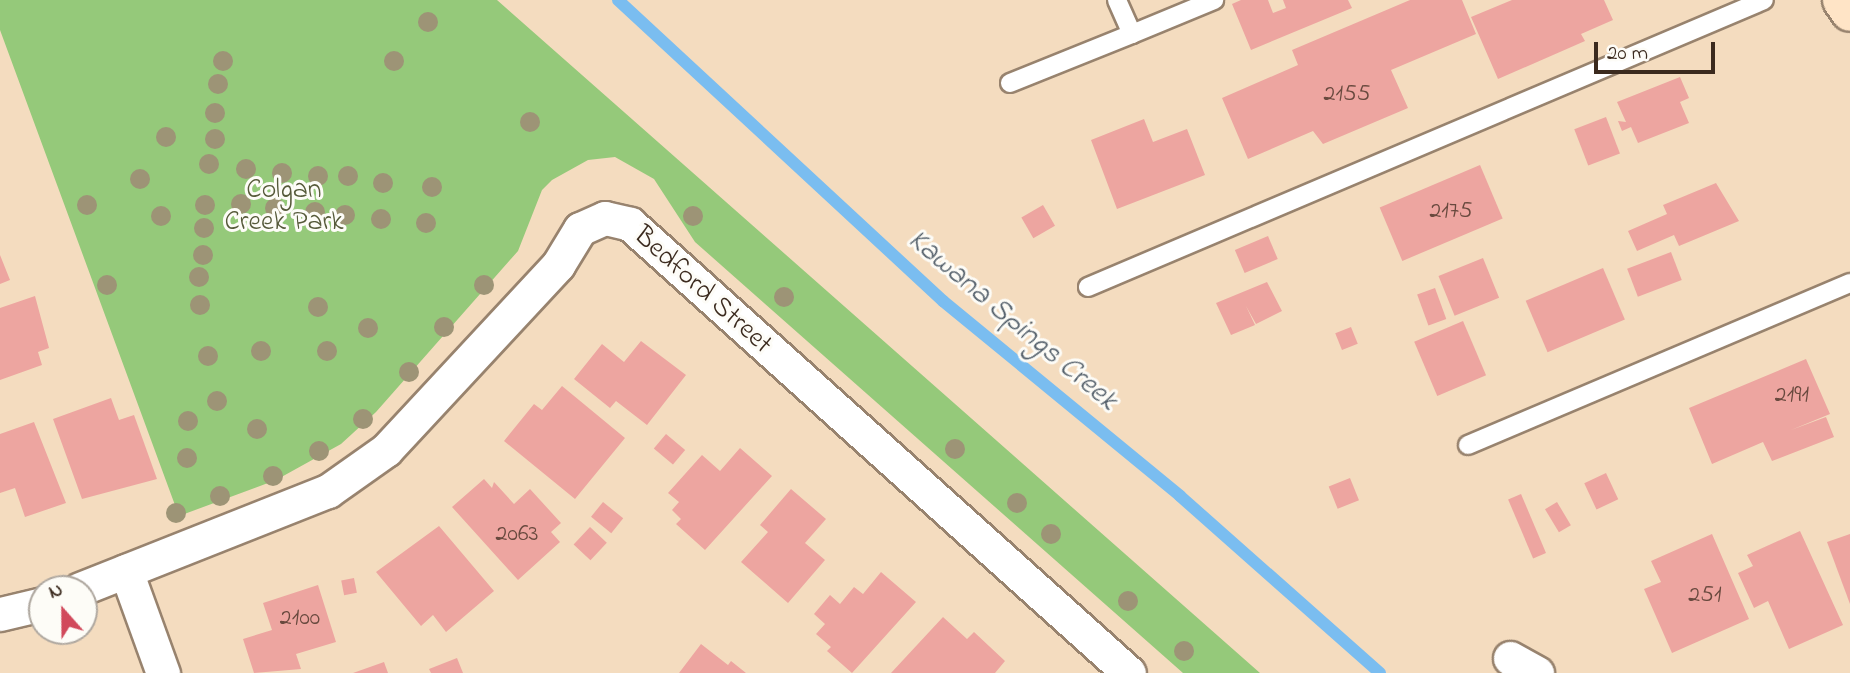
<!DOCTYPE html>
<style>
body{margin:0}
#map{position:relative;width:1850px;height:673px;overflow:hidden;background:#f4dcbf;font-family:"Indie Flower",sans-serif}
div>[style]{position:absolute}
.green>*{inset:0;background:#95c97a}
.stream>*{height:12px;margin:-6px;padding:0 6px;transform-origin:6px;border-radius:6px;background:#7abdf0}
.building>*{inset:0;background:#eda5a0;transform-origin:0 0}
.roads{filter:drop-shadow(2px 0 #98836e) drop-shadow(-2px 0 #98836e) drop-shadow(0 2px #98836e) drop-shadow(0 -2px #98836e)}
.service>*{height:18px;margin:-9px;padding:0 9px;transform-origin:9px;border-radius:9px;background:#fff}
.minor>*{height:33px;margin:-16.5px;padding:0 16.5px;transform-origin:16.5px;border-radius:16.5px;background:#fff}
.secondary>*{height:38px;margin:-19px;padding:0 19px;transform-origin:19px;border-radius:19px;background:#ffe4c6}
.trees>*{width:20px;height:20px;margin:-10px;border-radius:50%;background:#9d9476}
span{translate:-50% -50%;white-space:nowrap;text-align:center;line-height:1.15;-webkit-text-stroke:6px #fdfcf7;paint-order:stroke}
.number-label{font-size:24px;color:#68493e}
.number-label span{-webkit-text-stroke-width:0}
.park-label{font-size:28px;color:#565a3a}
.street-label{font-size:28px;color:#3b2a1e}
.water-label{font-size:30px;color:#515d68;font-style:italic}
.north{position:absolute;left:28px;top:575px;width:70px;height:70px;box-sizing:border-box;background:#fdfcf7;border:2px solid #afa8a0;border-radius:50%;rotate:339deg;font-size:19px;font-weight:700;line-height:28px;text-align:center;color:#3b2a1e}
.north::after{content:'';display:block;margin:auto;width:24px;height:32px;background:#d1495b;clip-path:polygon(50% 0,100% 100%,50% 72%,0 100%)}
.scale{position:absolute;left:1594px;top:42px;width:121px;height:32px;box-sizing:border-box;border:4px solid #3b2a1e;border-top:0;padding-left:9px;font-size:21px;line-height:24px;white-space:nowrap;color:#3b2a1e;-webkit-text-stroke:5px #fdfcf7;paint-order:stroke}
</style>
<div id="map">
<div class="green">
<div style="clip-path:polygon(0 0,497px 0,1260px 673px,1183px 673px,695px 242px,654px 179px,615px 157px,588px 160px,552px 180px,542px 190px,518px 251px,376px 412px,341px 444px,276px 480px,179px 516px,0 30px)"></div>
</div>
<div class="stream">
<div style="left:618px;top:0;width:443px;rotate:42.8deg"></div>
<div style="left:943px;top:301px;width:307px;rotate:39.4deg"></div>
<div style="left:1180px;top:496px;width:267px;rotate:41.5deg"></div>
</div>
<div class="building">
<div style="clip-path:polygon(1241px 0,1268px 0,1273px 13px,1286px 8px,1283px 0,1348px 0,1352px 8px,1251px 50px,1232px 4px)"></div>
<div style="clip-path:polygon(1410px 0,1462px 0,1476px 34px,1391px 70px,1408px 108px,1323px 144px,1313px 131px,1248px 159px,1222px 98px,1298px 65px,1292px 50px)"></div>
<div style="clip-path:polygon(1512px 0,1604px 0,1613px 20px,1581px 34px,1585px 41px,1498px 79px,1471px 17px)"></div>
<div style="clip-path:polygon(1680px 77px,1689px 98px,1680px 102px,1689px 123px,1638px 143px,1631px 127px,1622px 131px,1618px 121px,1626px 122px,1617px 102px)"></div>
<div style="left:1606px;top:117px;width:39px;height:34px;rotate:69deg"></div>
<div style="clip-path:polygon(1144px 119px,1153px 142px,1187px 129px,1205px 175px,1117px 209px,1091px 140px)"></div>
<div style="left:1480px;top:165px;width:58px;height:109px;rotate:67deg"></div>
<div style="clip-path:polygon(1716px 183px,1739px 221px,1679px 246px,1674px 235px,1637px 251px,1628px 231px,1667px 214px,1663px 205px)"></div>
<div style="left:1043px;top:205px;width:24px;height:25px;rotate:60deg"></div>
<div style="left:1268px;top:236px;width:25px;height:36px;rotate:67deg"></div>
<div style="left:1671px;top:252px;width:30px;height:47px;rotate:69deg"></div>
<div style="clip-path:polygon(0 255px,10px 280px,0 284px)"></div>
<div style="left:1483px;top:258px;width:43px;height:48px;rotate:68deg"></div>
<div style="left:1603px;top:268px;width:56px;height:84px;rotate:67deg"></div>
<div style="clip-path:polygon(1267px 282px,1282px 311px,1256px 324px,1246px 306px,1255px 325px,1231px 335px,1216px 303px)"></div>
<div style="left:1435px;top:288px;width:33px;height:19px;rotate:70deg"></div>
<div style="clip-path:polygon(35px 296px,49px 348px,38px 352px,42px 365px,0 380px,0 308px)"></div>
<div style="left:1463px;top:321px;width:59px;height:53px;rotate:67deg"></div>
<div style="left:1351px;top:327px;width:18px;height:17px;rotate:68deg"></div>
<div style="clip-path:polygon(641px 341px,686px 375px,647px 425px,616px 401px,610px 408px,574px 379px,602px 344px,624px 362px)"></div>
<div style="clip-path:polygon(1806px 359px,1830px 414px,1791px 430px,1826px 417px,1834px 437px,1772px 461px,1763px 442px,1712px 464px,1689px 408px)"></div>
<div style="clip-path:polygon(562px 386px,625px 438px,575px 499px,504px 441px,534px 404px,542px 410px)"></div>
<div style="clip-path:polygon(111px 398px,119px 420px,134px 415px,157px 479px,82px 499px,53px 419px)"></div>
<div style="clip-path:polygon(34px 422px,66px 503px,25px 517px,15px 488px,0 493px,0 434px)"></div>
<div style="left:666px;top:434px;width:25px;height:19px;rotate:40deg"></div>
<div style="clip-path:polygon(740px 448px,772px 476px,705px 550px,676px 524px,681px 519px,672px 510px,679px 502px,668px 493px,702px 455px,720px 471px)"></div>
<div style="left:1606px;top:473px;width:29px;height:24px;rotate:65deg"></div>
<div style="left:1350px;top:478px;width:24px;height:23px;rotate:68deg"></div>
<div style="clip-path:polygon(484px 479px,492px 488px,494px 482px,514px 504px,530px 489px,561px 523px,551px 532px,560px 542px,518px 580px,452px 507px)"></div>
<div style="clip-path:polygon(791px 489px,826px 519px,805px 543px,825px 560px,788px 603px,741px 562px,768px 532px,760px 525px)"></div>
<div style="left:1521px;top:494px;width:64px;height:14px;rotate:67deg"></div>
<div style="left:603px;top:502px;width:26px;height:19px;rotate:39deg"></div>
<div style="left:1557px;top:502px;width:27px;height:14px;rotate:59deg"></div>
<div style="clip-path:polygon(439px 526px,494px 591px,446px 632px,433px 615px,421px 626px,376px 572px)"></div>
<div style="left:590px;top:527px;width:23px;height:24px;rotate:43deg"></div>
<div style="clip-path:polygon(1800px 531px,1843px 625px,1789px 649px,1768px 601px,1754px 608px,1738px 573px,1753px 566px,1747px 555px)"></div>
<div style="clip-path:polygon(1712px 534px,1749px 619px,1672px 653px,1644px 589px,1661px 582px,1651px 561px)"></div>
<div style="clip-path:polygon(1850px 534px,1850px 604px,1827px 542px)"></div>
<div style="clip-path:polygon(881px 572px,916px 602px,852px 673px,827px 651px,831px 647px,816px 634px,825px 624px,814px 614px,830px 595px,840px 604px,854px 587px,863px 594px)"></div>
<div style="left:354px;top:578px;width:15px;height:13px;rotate:79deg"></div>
<div style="clip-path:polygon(318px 585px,336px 642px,296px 654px,301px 669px,254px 673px,243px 639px,272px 630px,263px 603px)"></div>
<div style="clip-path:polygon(943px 617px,967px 639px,974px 632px,1005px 661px,995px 673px,891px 673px)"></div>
<div style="clip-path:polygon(701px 644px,728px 665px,731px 661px,746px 673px,679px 673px)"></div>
<div style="clip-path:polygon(457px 658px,463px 673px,431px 673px,429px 669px)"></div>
<div style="clip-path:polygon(384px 662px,388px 673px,353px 673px)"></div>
</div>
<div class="roads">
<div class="service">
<div style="left:1132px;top:34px;width:89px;rotate:-22.5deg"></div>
<div style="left:1010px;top:83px;width:131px;rotate:-21.9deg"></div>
<div style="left:1132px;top:34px;width:37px;rotate:-114deg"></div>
<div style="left:1088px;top:287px;width:734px;rotate:-23deg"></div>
<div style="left:1468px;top:445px;width:415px;rotate:-23deg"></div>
</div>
<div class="minor">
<div style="left:126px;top:571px;width:109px;rotate:70.1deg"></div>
<div style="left:80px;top:589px;width:267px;rotate:-21.6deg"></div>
<div style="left:328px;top:491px;width:71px;rotate:-35.3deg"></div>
<div style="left:386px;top:450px;width:253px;rotate:-47.1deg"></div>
<div style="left:558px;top:265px;width:42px;rotate:-58.6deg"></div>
<div style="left:580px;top:229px;width:27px;rotate:-24deg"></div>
<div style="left:605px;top:218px;width:26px;rotate:13deg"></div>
<div style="left:630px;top:224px;width:671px;rotate:41.98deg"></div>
<div style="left:0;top:614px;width:43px;rotate:-13.4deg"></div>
<div style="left:1510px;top:658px;width:31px;rotate:29deg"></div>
</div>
<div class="secondary">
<div style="left:1842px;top:0;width:14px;rotate:56deg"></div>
</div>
</div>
<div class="trees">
<div style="left:428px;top:22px"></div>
<div style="left:223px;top:61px"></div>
<div style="left:394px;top:61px"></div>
<div style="left:218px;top:84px"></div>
<div style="left:215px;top:113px"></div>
<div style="left:530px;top:122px"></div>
<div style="left:166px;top:137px"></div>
<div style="left:215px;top:139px"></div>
<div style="left:209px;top:164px"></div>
<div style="left:246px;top:169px"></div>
<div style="left:282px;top:173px"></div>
<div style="left:318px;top:176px"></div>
<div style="left:348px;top:176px"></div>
<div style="left:140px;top:179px"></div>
<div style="left:383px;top:183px"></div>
<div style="left:432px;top:187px"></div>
<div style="left:241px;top:204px"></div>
<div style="left:87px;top:205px"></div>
<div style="left:205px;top:205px"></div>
<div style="left:275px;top:208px"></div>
<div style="left:315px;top:212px"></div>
<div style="left:345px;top:215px"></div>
<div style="left:161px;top:216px"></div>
<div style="left:693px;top:216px"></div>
<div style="left:381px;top:219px"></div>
<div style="left:426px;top:223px"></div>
<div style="left:204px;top:228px"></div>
<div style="left:203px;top:255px"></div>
<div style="left:199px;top:277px"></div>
<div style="left:107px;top:285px"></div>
<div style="left:484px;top:285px"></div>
<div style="left:784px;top:297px"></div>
<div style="left:200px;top:305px"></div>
<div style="left:318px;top:307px"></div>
<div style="left:444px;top:327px"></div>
<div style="left:368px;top:328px"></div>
<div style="left:261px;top:351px"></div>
<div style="left:327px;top:351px"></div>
<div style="left:208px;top:356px"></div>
<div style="left:409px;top:372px"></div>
<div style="left:217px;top:401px"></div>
<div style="left:363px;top:419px"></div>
<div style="left:188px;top:421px"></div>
<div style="left:257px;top:429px"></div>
<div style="left:955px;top:449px"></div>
<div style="left:319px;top:451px"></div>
<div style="left:187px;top:458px"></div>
<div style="left:273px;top:476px"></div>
<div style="left:220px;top:496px"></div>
<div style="left:1017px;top:503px"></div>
<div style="left:176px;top:513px"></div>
<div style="left:1051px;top:534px"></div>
<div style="left:1128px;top:601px"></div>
<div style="left:1184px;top:651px"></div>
</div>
<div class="number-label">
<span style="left:1347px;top:95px">2155</span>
<span style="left:1451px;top:212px">2175</span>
<span style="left:1792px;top:396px">2191</span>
<span style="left:517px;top:535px">2063</span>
<span style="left:1705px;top:596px">251</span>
<span style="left:300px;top:619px">2100</span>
</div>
<div class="park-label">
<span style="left:284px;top:207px">Colgan<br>Creek Park</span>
</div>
<div class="street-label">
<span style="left:702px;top:291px;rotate:42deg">Bedford Street</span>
</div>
<div class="water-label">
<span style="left:1012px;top:321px;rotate:40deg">Kawana Spings Creek</span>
</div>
<div class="north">N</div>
<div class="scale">20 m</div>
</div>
